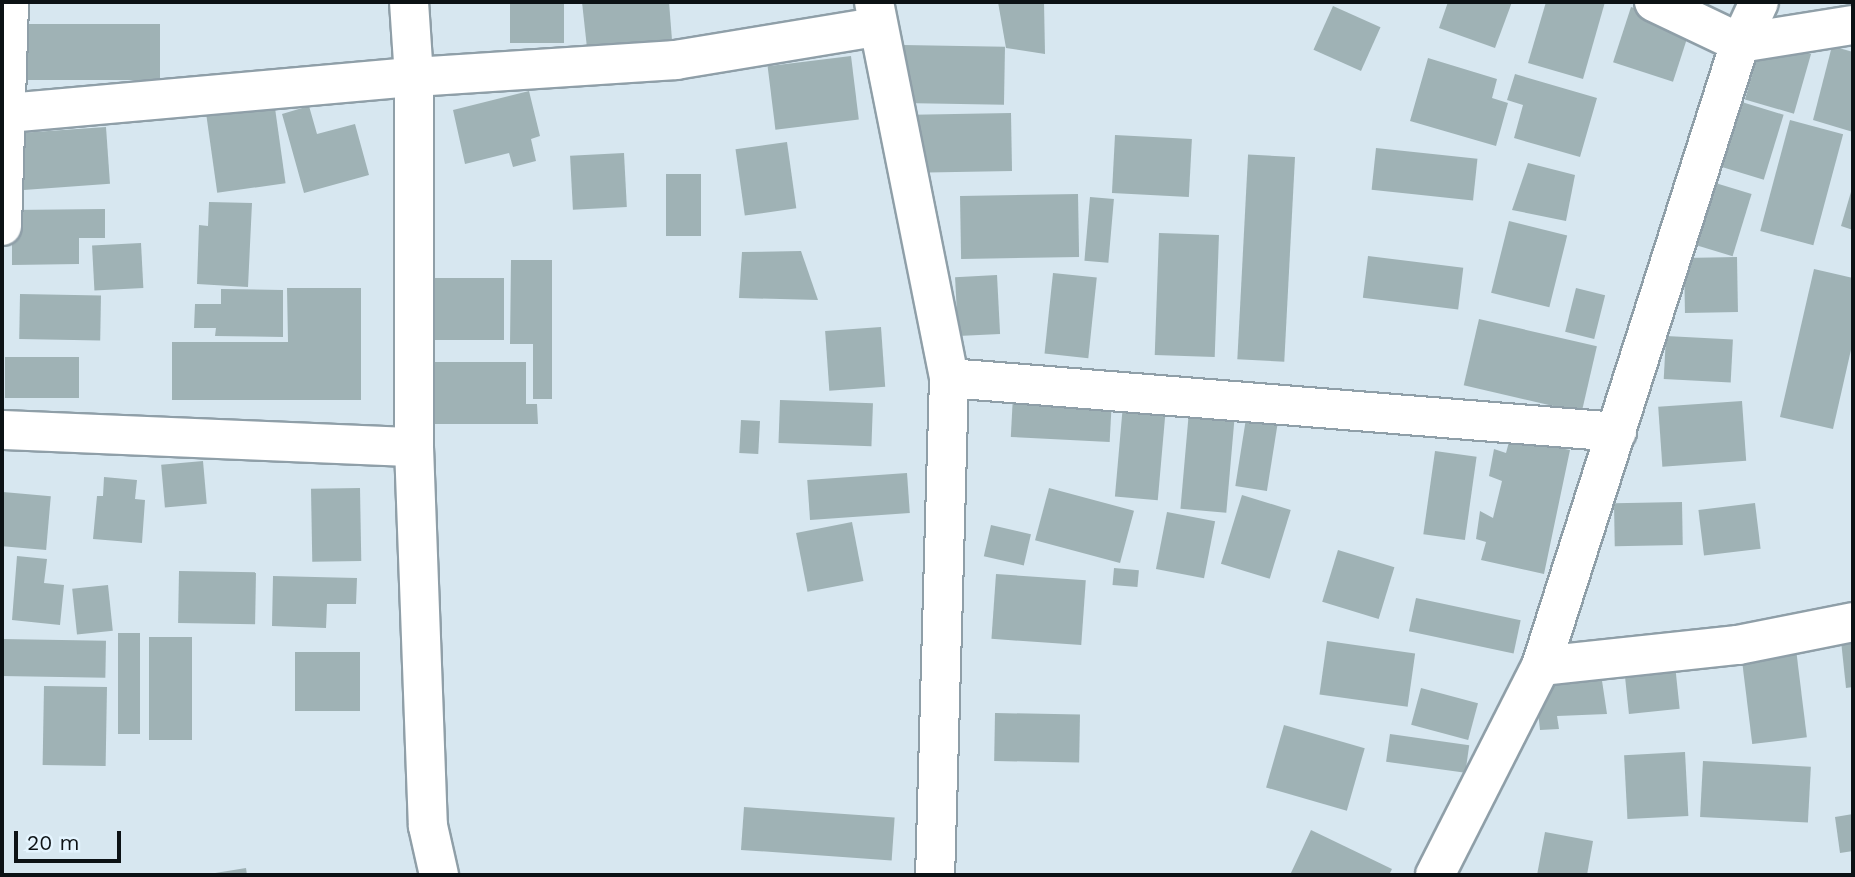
<!DOCTYPE html>
<style>
body{margin:0}
#map{position:relative;width:1855px;height:877px;overflow:hidden;background:#d7e7f0;font-family:"Work Sans",sans-serif}
div>[style]{position:absolute}
.building>*{inset:0;background:#9fb2b5;transform-origin:0 0}
.roads{filter:drop-shadow(2px 0 #8f9fa8) drop-shadow(-2px 0 #8f9fa8) drop-shadow(0 2px #8f9fa8) drop-shadow(0 -2px #8f9fa8)}
.minor>*{height:38px;margin:-19px;padding:0 19px;transform-origin:19px;border-radius:19px;background:#fff}
span{translate:-50% -50%;white-space:nowrap;text-align:center;line-height:1.15;-webkit-text-stroke:5px #e4f4fe;paint-order:stroke}
.frame{position:absolute;inset:0;border:4px solid #0c1215;pointer-events:none}
.scale{position:absolute;left:14px;top:831px;width:107px;height:32px;box-sizing:border-box;border:4px solid #0c1215;border-top:0;padding-left:9px;font-size:21px;line-height:24px;white-space:nowrap;color:#0c1215;-webkit-text-stroke:5px #e4f4fe;paint-order:stroke}
</style>
<div id="map">
<div class="building">
<div style="left:510px;top:2px;width:54px;height:41px"></div>
<div style="clip-path:polygon(582px 2px,669px 2px,672px 40px,587px 48px)"></div>
<div style="clip-path:polygon(998px 2px,1044px 2px,1045px 54px,1006px 48px)"></div>
<div style="clip-path:polygon(1448px 2px,1512px 2px,1495px 48px,1439px 28px)"></div>
<div style="clip-path:polygon(1546px 2px,1605px 2px,1583px 79px,1528px 63px)"></div>
<div style="left:1333px;top:6px;width:52px;height:48px;rotate:24deg"></div>
<div style="left:1631px;top:7px;width:63px;height:58px;rotate:18deg"></div>
<div style="left:19px;top:24px;width:141px;height:56px"></div>
<div style="left:1762px;top:40px;width:51px;height:62px;rotate:16deg"></div>
<div style="left:903px;top:45px;width:102px;height:58px;rotate:1deg"></div>
<div style="clip-path:polygon(1832px 46px,1853px 52px,1853px 132px,1813px 120px)"></div>
<div style="left:851px;top:56px;width:64px;height:84px;rotate:83deg"></div>
<div style="clip-path:polygon(1428px 58px,1497px 79px,1492px 98px,1508px 103px,1496px 146px,1410px 121px)"></div>
<div style="clip-path:polygon(1515px 74px,1597px 98px,1580px 157px,1514px 138px,1523px 105px,1507px 100px)"></div>
<div style="clip-path:polygon(529px 91px,540px 136px,531px 139px,536px 161px,513px 167px,509px 153px,465px 164px,453px 110px)"></div>
<div style="left:1732px;top:99px;width:54px;height:68px;rotate:17deg"></div>
<div style="left:274px;top:101px;width:83px;height:69px;rotate:82deg"></div>
<div style="clip-path:polygon(309px 106px,317px 134px,355px 124px,369px 175px,304px 193px,282px 114px)"></div>
<div style="left:1011px;top:113px;width:58px;height:98px;rotate:89deg"></div>
<div style="left:1790px;top:120px;width:55px;height:115px;rotate:15deg"></div>
<div style="left:106px;top:127px;width:57px;height:90px;rotate:86deg"></div>
<div style="left:1115px;top:135px;width:77px;height:58px;rotate:3deg"></div>
<div style="left:787px;top:142px;width:67px;height:52px;rotate:82deg"></div>
<div style="left:1376px;top:148px;width:102px;height:42px;rotate:6deg"></div>
<div style="left:624px;top:153px;width:54px;height:54px;rotate:87deg"></div>
<div style="left:1295px;top:157px;width:205px;height:47px;rotate:93deg"></div>
<div style="clip-path:polygon(1528px 163px,1575px 175px,1566px 221px,1512px 210px)"></div>
<div style="left:666px;top:174px;width:35px;height:62px"></div>
<div style="left:1699px;top:178px;width:55px;height:65px;rotate:17deg"></div>
<div style="clip-path:polygon(1853px 185px,1853px 230px,1841px 226px)"></div>
<div style="left:1078px;top:194px;width:63px;height:118px;rotate:89deg"></div>
<div style="left:1090px;top:197px;width:24px;height:64px;rotate:5deg"></div>
<div style="clip-path:polygon(209px 202px,252px 203px,248px 287px,197px 284px,199px 225px,208px 226px)"></div>
<div style="clip-path:polygon(105px 209px,105px 238px,79px 238px,79px 264px,12px 265px,12px 210px)"></div>
<div style="left:1509px;top:221px;width:60px;height:74px;rotate:14deg"></div>
<div style="left:1159px;top:233px;width:60px;height:122px;rotate:2deg"></div>
<div style="left:141px;top:243px;width:45px;height:49px;rotate:87deg"></div>
<div style="clip-path:polygon(801px 251px,818px 300px,739px 298px,742px 252px)"></div>
<div style="left:1368px;top:256px;width:96px;height:42px;rotate:7deg"></div>
<div style="left:1737px;top:257px;width:55px;height:53px;rotate:89deg"></div>
<div style="clip-path:polygon(511px 260px,552px 260px,552px 399px,533px 399px,533px 344px,510px 344px)"></div>
<div style="clip-path:polygon(1814px 269px,1853px 278px,1853px 341px,1833px 429px,1780px 417px)"></div>
<div style="left:1053px;top:273px;width:44px;height:81px;rotate:6deg"></div>
<div style="left:997px;top:275px;width:59px;height:42px;rotate:87deg"></div>
<div style="left:420px;top:278px;width:84px;height:62px"></div>
<div style="clip-path:polygon(287px 288px,361px 288px,361px 400px,172px 400px,172px 342px,288px 342px)"></div>
<div style="left:1576px;top:288px;width:30px;height:45px;rotate:14deg"></div>
<div style="clip-path:polygon(221px 289px,283px 290px,283px 337px,215px 336px,216px 328px,194px 328px,195px 304px,221px 304px)"></div>
<div style="left:20px;top:294px;width:81px;height:45px;rotate:1deg"></div>
<div style="left:1479px;top:319px;width:121px;height:68px;rotate:13deg"></div>
<div style="left:881px;top:327px;width:60px;height:56px;rotate:86deg"></div>
<div style="left:1666px;top:336px;width:67px;height:43px;rotate:3deg"></div>
<div style="left:5px;top:357px;width:74px;height:41px"></div>
<div style="clip-path:polygon(427px 362px,526px 362px,526px 404px,537px 404px,538px 424px,427px 424px)"></div>
<div style="left:1124px;top:393px;width:43px;height:104px;rotate:5deg"></div>
<div style="left:1013px;top:395px;width:99px;height:42px;rotate:3deg"></div>
<div style="left:780px;top:400px;width:93px;height:43px;rotate:2deg"></div>
<div style="left:1742px;top:401px;width:60px;height:84px;rotate:86deg"></div>
<div style="left:1248px;top:406px;width:32px;height:81px;rotate:9deg"></div>
<div style="left:1189px;top:411px;width:46px;height:98px;rotate:5deg"></div>
<div style="left:741px;top:420px;width:19px;height:33px;rotate:3deg"></div>
<div style="clip-path:polygon(1510px 438px,1570px 450px,1544px 574px,1481px 560px,1486px 542px,1476px 539px,1480px 511px,1493px 518px,1502px 481px,1489px 476px,1494px 449px,1506px 453px)"></div>
<div style="left:1435px;top:451px;width:42px;height:84px;rotate:8deg"></div>
<div style="left:203px;top:461px;width:43px;height:42px;rotate:85deg"></div>
<div style="left:907px;top:473px;width:40px;height:100px;rotate:86deg"></div>
<div style="clip-path:polygon(104px 477px,137px 480px,135px 499px,145px 500px,142px 543px,93px 539px,97px 496px,103px 496px)"></div>
<div style="left:360px;top:488px;width:73px;height:49px;rotate:89deg"></div>
<div style="left:1049px;top:488px;width:88px;height:54px;rotate:15deg"></div>
<div style="left:3px;top:492px;width:48px;height:54px;rotate:5deg"></div>
<div style="left:1242px;top:495px;width:51px;height:72px;rotate:17deg"></div>
<div style="left:1682px;top:502px;width:43px;height:68px;rotate:89deg"></div>
<div style="left:1755px;top:503px;width:46px;height:57px;rotate:83deg"></div>
<div style="left:1167px;top:512px;width:49px;height:58px;rotate:11deg"></div>
<div style="left:852px;top:522px;width:60px;height:57px;rotate:79deg"></div>
<div style="left:991px;top:525px;width:41px;height:32px;rotate:13deg"></div>
<div style="left:1338px;top:550px;width:59px;height:54px;rotate:17deg"></div>
<div style="clip-path:polygon(17px 556px,47px 559px,44px 583px,64px 585px,60px 625px,12px 620px)"></div>
<div style="left:1114px;top:568px;width:25px;height:17px;rotate:5deg"></div>
<div style="left:179px;top:571px;width:77px;height:52px;rotate:1deg"></div>
<div style="left:996px;top:574px;width:90px;height:65px;rotate:4deg"></div>
<div style="clip-path:polygon(273px 576px,357px 578px,356px 604px,327px 604px,326px 628px,272px 626px)"></div>
<div style="left:108px;top:585px;width:46px;height:36px;rotate:84deg"></div>
<div style="left:1416px;top:598px;width:107px;height:34px;rotate:12deg"></div>
<div style="clip-path:polygon(1853px 630px,1853px 687px,1846px 688px,1840px 631px)"></div>
<div style="left:118px;top:633px;width:22px;height:101px"></div>
<div style="left:149px;top:637px;width:43px;height:103px"></div>
<div style="left:2px;top:639px;width:104px;height:37px;rotate:1deg"></div>
<div style="left:1327px;top:641px;width:89px;height:54px;rotate:8deg"></div>
<div style="left:1796px;top:649px;width:89px;height:55px;rotate:83deg"></div>
<div style="left:360px;top:652px;width:59px;height:65px;rotate:90deg"></div>
<div style="left:1674px;top:655px;width:54px;height:51px;rotate:84deg"></div>
<div style="clip-path:polygon(1601px 674px,1607px 714px,1557px 716px,1559px 729px,1540px 730px,1535px 683px)"></div>
<div style="left:44px;top:686px;width:63px;height:79px;rotate:1deg"></div>
<div style="left:1421px;top:688px;width:59px;height:38px;rotate:15deg"></div>
<div style="left:995px;top:713px;width:85px;height:48px;rotate:1deg"></div>
<div style="left:1284px;top:725px;width:84px;height:65px;rotate:16deg"></div>
<div style="left:1390px;top:734px;width:80px;height:28px;rotate:8deg"></div>
<div style="left:1685px;top:752px;width:64px;height:61px;rotate:87deg"></div>
<div style="left:1703px;top:761px;width:108px;height:56px;rotate:3deg"></div>
<div style="left:744px;top:807px;width:151px;height:43px;rotate:4deg"></div>
<div style="clip-path:polygon(1853px 814px,1853px 851px,1840px 853px,1835px 817px)"></div>
<div style="clip-path:polygon(1311px 830px,1392px 869px,1389px 875px,1290px 875px)"></div>
<div style="clip-path:polygon(1545px 832px,1593px 841px,1587px 875px,1537px 875px)"></div>
<div style="clip-path:polygon(246px 868px,247px 875px,209px 875px,209px 874px)"></div>
</div>
<div class="roads">
<div class="minor">
<div style="left:409px;top:2px;width:75px;rotate:86.2deg"></div>
<div style="left:414px;top:77px;width:370px;rotate:90deg"></div>
<div style="left:414px;top:447px;width:379px;rotate:87.9deg"></div>
<div style="left:428px;top:826px;width:50px;rotate:77.3deg"></div>
<div style="left:874px;top:2px;width:383px;rotate:78.7deg"></div>
<div style="left:949px;top:378px;width:497px;rotate:91.6deg"></div>
<div style="left:1654px;top:2px;width:95px;rotate:25.5deg"></div>
<div style="left:1740px;top:43px;width:114px;rotate:-9.1deg"></div>
<div style="left:8px;top:113px;width:408px;rotate:-5.1deg"></div>
<div style="left:414px;top:77px;width:263px;rotate:-3.7deg"></div>
<div style="left:676px;top:60px;width:203px;rotate:-9.4deg"></div>
<div style="left:2px;top:226px;width:224px;rotate:-88.2deg"></div>
<div style="left:949px;top:378px;width:670px;rotate:4.62deg"></div>
<div style="left:2px;top:430px;width:412px;rotate:2.4deg"></div>
<div style="left:1541px;top:666px;width:198px;rotate:-6.1deg"></div>
<div style="left:1738px;top:645px;width:117px;rotate:-11.3deg"></div>
<div style="left:1435px;top:875px;width:234px;rotate:-63.1deg"></div>
<div style="left:1541px;top:666px;width:654px;rotate:-72.29deg"></div>
<div style="left:1740px;top:43px;width:45px;rotate:-65.1deg"></div>
</div>
</div>
<div class="frame"></div>
<div class="scale">20 m</div>
</div>
